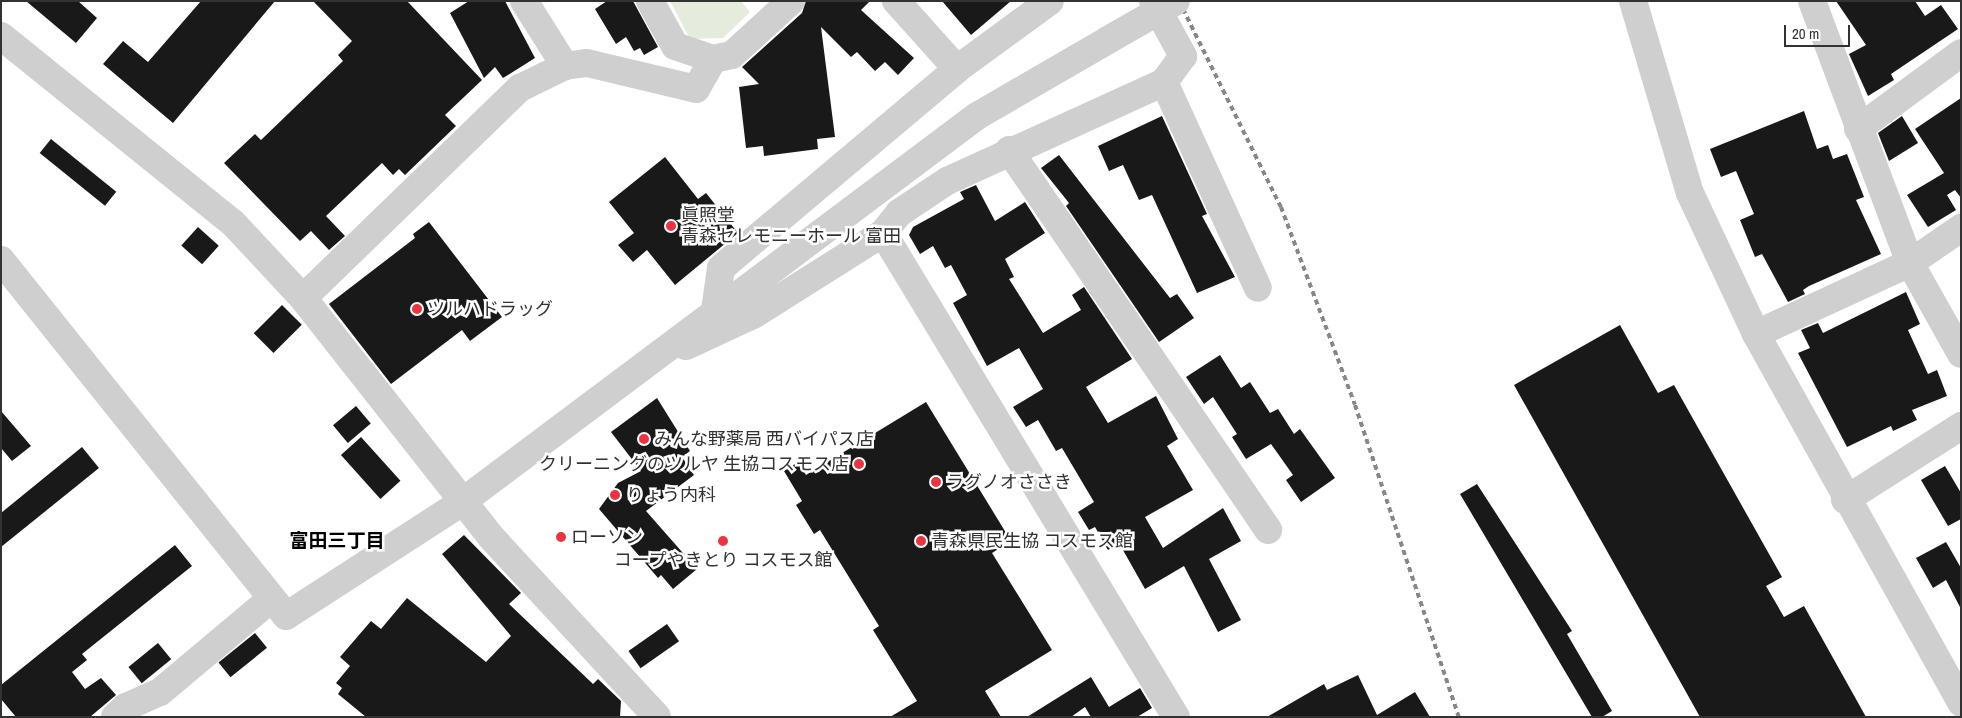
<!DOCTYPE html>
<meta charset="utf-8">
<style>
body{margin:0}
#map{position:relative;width:1962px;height:718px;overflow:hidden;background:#fff;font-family:"Archivo Narrow","Noto Sans JP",sans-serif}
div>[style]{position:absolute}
.green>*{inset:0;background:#e5ecde}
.building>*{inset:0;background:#191919;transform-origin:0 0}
.minor>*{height:28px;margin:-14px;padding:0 14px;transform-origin:14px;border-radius:14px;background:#cfcfcf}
.rail>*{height:4px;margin-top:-2px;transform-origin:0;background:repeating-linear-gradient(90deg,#878787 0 5px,transparent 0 9px)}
.minor-bridge>*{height:28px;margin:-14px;padding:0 14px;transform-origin:14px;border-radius:14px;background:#cfcfcf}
.dots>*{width:14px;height:14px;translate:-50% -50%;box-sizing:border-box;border:2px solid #fff;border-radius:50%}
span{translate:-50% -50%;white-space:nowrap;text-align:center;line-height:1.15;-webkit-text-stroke:5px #fff;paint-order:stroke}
.poi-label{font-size:18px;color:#323232}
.left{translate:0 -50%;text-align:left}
.right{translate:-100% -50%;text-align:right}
.neighbourhood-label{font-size:19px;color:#000;font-weight:700}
.frame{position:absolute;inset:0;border:2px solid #323232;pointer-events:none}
.scale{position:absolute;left:1784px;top:25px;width:66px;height:22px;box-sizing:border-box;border:2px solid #323232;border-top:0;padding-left:6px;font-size:15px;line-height:18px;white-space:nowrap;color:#323232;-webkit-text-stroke:4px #fff;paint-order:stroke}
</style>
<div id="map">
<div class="green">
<div style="clip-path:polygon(670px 1px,741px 1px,750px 12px,723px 38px,690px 39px)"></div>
</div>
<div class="building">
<div style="clip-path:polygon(26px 1px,78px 1px,97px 18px,76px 43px)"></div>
<div style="clip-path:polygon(201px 1px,275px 1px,173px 123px,103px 64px,123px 41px,148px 62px)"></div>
<div style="clip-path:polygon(313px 1px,407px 1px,482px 80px,445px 115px,456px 126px,405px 175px,399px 169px,393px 175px,382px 163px,326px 216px,345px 236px,329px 250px,311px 231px,300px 241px,224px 163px,255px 134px,261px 140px,343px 61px,338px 55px,352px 41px)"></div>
<div style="clip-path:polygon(469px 1px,505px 1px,535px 58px,503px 78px,495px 67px,484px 78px,450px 13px)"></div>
<div style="clip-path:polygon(607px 1px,633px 1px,658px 47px,644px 55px,640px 48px,634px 51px,626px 37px,616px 44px,595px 9px)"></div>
<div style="clip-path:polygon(806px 1px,870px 1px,861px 10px,914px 58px,898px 75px,885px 62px,875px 71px,857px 52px,851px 57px,821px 27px,835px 137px,817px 139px,818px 149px,764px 156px,763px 146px,746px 148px,739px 87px,759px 84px,742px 67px,802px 13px)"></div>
<div style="clip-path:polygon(942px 1px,1011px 1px,971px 35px)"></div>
<div style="clip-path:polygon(1836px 1px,1915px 1px,1925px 16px,1941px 5px,1958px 29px,1891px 74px,1894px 80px,1868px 96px,1849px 54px,1866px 45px)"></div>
<div style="clip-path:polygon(1961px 98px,1961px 198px,1955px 190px,1947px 195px,1956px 210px,1928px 227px,1907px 195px,1944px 173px,1915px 129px)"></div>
<div style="clip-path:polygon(1804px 111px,1817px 149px,1828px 145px,1833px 159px,1847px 154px,1864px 197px,1856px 200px,1881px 254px,1809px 286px,1803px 290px,1805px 294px,1788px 302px,1762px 254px,1755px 257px,1740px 220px,1754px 214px,1736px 171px,1721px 177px,1710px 149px)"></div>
<div style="clip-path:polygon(1162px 116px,1207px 214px,1202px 216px,1235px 277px,1197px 293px,1152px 195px,1139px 200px,1123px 165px,1109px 171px,1098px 146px)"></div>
<div style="clip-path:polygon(1902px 116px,1918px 143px,1889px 161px,1878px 133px)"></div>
<div style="left:51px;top:139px;width:84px;height:18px;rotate:39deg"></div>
<div style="clip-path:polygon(1059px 155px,1170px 298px,1177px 294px,1194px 318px,1159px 342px,1066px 206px,1069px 203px,1041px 168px)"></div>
<div style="clip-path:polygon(665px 157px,698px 199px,706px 193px,738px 233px,675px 285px,647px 250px,633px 262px,618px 245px,634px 233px,609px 202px)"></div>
<div style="clip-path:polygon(976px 185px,995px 221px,1025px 202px,1045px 233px,1005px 259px,1014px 277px,1009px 279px,1043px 333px,1081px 310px,1072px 295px,1084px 287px,1132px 359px,1086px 387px,1108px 423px,1156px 396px,1178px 439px,1167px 446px,1193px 490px,1145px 517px,1163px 548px,1223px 508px,1241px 541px,1209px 559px,1241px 620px,1218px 632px,1184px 566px,1145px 589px,1119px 543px,1108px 550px,1095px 527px,1089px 530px,1078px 512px,1094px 502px,1062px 448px,1056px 451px,1038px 420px,1026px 427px,1013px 407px,1043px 389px,1019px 348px,987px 366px,953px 303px,967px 295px,951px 265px,945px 268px,933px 246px,920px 254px,909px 235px,913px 227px,964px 199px,960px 192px)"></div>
<div style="clip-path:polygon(429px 222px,502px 317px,470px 341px,462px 330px,391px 384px,329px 304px,415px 238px,413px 234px)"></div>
<div style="left:198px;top:227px;width:28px;height:25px;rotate:42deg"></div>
<div style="clip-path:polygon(1906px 292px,1920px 324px,1908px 330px,1928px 374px,1937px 370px,1947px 396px,1912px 410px,1917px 420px,1893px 431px,1891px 426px,1847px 447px,1798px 353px,1810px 348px,1801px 330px,1818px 323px,1823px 333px)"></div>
<div style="left:282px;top:305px;width:28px;height:40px;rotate:45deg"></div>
<div style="clip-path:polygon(1620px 325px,1658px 393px,1674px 385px,1782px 577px,1766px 586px,1784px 617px,1804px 606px,1866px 717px,1700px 717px,1514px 385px)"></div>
<div style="clip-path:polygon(1220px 355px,1241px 388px,1250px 382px,1270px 413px,1278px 409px,1294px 434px,1300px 429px,1335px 478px,1301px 502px,1286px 480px,1293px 475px,1271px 444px,1246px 459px,1232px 437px,1237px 434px,1213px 397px,1204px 404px,1186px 377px)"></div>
<div style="clip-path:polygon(657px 398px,690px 451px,682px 457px,694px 475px,646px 511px,697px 569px,673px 589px,661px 575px,658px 578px,599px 509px,618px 483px,641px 471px,611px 432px)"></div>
<div style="clip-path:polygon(926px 402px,1011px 541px,992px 553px,1052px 650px,985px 691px,1001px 717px,890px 717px,917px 701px,873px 630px,879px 626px,820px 530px,814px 534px,796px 505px,802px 501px,784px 471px,798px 462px,806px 475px)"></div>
<div style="left:356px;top:406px;width:23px;height:30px;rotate:50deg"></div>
<div style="clip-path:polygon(1px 411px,31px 446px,12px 461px,1px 448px)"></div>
<div style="left:361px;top:437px;width:59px;height:27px;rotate:48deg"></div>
<div style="clip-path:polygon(82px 447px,99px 468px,1px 547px,1px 513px)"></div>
<div style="clip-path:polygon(1945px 466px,1961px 493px,1961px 519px,1948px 526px,1921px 480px)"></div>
<div style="clip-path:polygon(1477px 484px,1572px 631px,1567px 634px,1612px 711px,1602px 717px,1592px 717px,1460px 494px)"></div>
<div style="clip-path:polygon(464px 535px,521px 593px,509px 604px,593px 684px,598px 679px,621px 701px,620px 717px,366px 717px,338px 694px,342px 688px,336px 683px,350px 666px,340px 657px,371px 621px,381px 629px,407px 598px,486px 662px,511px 636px,442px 554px)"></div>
<div style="clip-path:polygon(1946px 542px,1961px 568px,1961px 609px,1946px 580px,1933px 588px,1916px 558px)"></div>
<div style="clip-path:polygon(175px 545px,192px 566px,82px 654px,87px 660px,72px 672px,85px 689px,101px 678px,116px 695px,90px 717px,16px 717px,1px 699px,1px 685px)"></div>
<div style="left:667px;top:624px;width:21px;height:47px;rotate:55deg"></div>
<div style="left:255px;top:633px;width:19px;height:47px;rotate:51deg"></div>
<div style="left:158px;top:643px;width:21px;height:38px;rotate:51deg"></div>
<div style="clip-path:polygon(1358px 675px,1377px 715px,1415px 692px,1430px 717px,1267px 717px,1324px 684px,1327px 690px)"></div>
<div style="clip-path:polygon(1091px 677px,1109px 707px,1140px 688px,1152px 708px,1137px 717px,1091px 717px,1085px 707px,1071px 717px,1027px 717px)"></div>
</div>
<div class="minor">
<div style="left:524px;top:1px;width:77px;rotate:57.8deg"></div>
<div style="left:650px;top:1px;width:51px;rotate:60.9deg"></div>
<div style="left:675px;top:46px;width:40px;rotate:18.9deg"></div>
<div style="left:713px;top:59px;width:19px;rotate:-12deg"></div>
<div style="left:732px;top:55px;width:80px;rotate:-42.5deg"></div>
<div style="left:896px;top:1px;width:91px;rotate:48.1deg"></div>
<div style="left:1153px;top:1px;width:63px;rotate:61.4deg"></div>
<div style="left:1183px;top:56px;width:32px;rotate:126deg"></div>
<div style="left:1633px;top:1px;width:200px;rotate:73.5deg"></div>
<div style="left:1690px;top:193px;width:156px;rotate:64.9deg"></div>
<div style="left:1756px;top:334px;width:422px;rotate:60.9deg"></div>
<div style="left:1812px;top:1px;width:280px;rotate:69.5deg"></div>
<div style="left:1910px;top:263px;width:104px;rotate:60.7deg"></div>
<div style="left:1px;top:36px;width:298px;rotate:38.9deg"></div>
<div style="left:233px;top:223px;width:103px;rotate:47deg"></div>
<div style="left:303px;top:298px;width:305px;rotate:51.8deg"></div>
<div style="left:492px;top:538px;width:243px;rotate:47.3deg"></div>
<div style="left:1858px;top:129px;width:128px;rotate:-36.4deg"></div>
<div style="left:1009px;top:150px;width:460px;rotate:55.7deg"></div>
<div style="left:883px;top:233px;width:26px;rotate:-51deg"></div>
<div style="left:899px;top:213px;width:58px;rotate:-33.7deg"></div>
<div style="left:947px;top:181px;width:239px;rotate:-24.5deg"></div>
<div style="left:1164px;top:82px;width:226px;rotate:65.5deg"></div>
<div style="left:1px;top:260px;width:456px;rotate:51.3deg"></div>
<div style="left:286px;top:616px;width:210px;rotate:-32.9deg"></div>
<div style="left:462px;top:502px;width:644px;rotate:-36.85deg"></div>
<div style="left:977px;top:116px;width:151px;rotate:-30.1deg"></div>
<div style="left:303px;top:298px;width:302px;rotate:-44.1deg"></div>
<div style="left:520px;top:88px;width:50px;rotate:-26.1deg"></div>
<div style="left:565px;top:66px;width:22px;rotate:-8deg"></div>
<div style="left:587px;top:63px;width:112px;rotate:13.4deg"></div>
<div style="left:696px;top:89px;width:34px;rotate:-60deg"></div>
<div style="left:715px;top:311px;width:43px;rotate:-82.1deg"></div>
<div style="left:721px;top:268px;width:309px;rotate:-40.1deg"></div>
<div style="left:957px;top:69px;width:115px;rotate:-36.2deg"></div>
<div style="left:1756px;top:334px;width:170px;rotate:-24.8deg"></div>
<div style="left:1910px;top:263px;width:62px;rotate:-34.5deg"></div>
<div style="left:686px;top:346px;width:76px;rotate:-24.9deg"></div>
<div style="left:755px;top:314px;width:151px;rotate:-32.3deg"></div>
<div style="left:883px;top:233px;width:566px;rotate:58.81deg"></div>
<div style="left:1845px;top:500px;width:138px;rotate:-32.5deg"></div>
<div style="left:115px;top:717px;width:15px;rotate:-42deg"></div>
<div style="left:126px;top:707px;width:37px;rotate:-24deg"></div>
<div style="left:160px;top:692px;width:145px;rotate:-40deg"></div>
</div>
<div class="rail">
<div style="left:1179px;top:1px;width:230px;rotate:63.7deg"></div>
<div style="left:1281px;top:207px;width:211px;rotate:69.5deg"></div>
<div style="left:1355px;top:405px;width:329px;rotate:71.6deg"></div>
</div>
<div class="minor-bridge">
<div style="left:1108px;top:40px;width:78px;rotate:-29.8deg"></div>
</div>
<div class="dots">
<div style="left:671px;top:226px;background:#e93441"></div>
<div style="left:417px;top:309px;background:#e93441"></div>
<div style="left:644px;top:439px;background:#e93441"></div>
<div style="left:859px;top:464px;background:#e93441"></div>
<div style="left:936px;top:482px;background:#e93441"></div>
<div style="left:615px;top:495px;background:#e93441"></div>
<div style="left:561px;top:537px;background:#e93441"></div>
<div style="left:723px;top:541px;background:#e93441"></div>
<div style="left:921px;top:541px;background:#e93441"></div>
</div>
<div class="poi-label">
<span class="left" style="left:681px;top:226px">眞照堂<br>青森セレモニーホール 富田</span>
<span class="left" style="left:427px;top:309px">ツルハドラッグ</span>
<span class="left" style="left:654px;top:439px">みんな野薬局 西バイパス店</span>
<span class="right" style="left:849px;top:464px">クリーニングのツルヤ 生協コスモス店</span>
<span class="left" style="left:946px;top:482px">ラグノオささき</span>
<span class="left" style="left:626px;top:495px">りょう内科</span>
<span class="left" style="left:571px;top:537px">ローソン</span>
<span class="left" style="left:931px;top:541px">青森県民生協 コスモス館</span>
<span style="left:723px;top:560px">コープやきとり コスモス館</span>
</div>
<div class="neighbourhood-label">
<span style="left:337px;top:541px">富田三丁目</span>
</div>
<div class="frame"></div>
<div class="scale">20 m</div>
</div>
